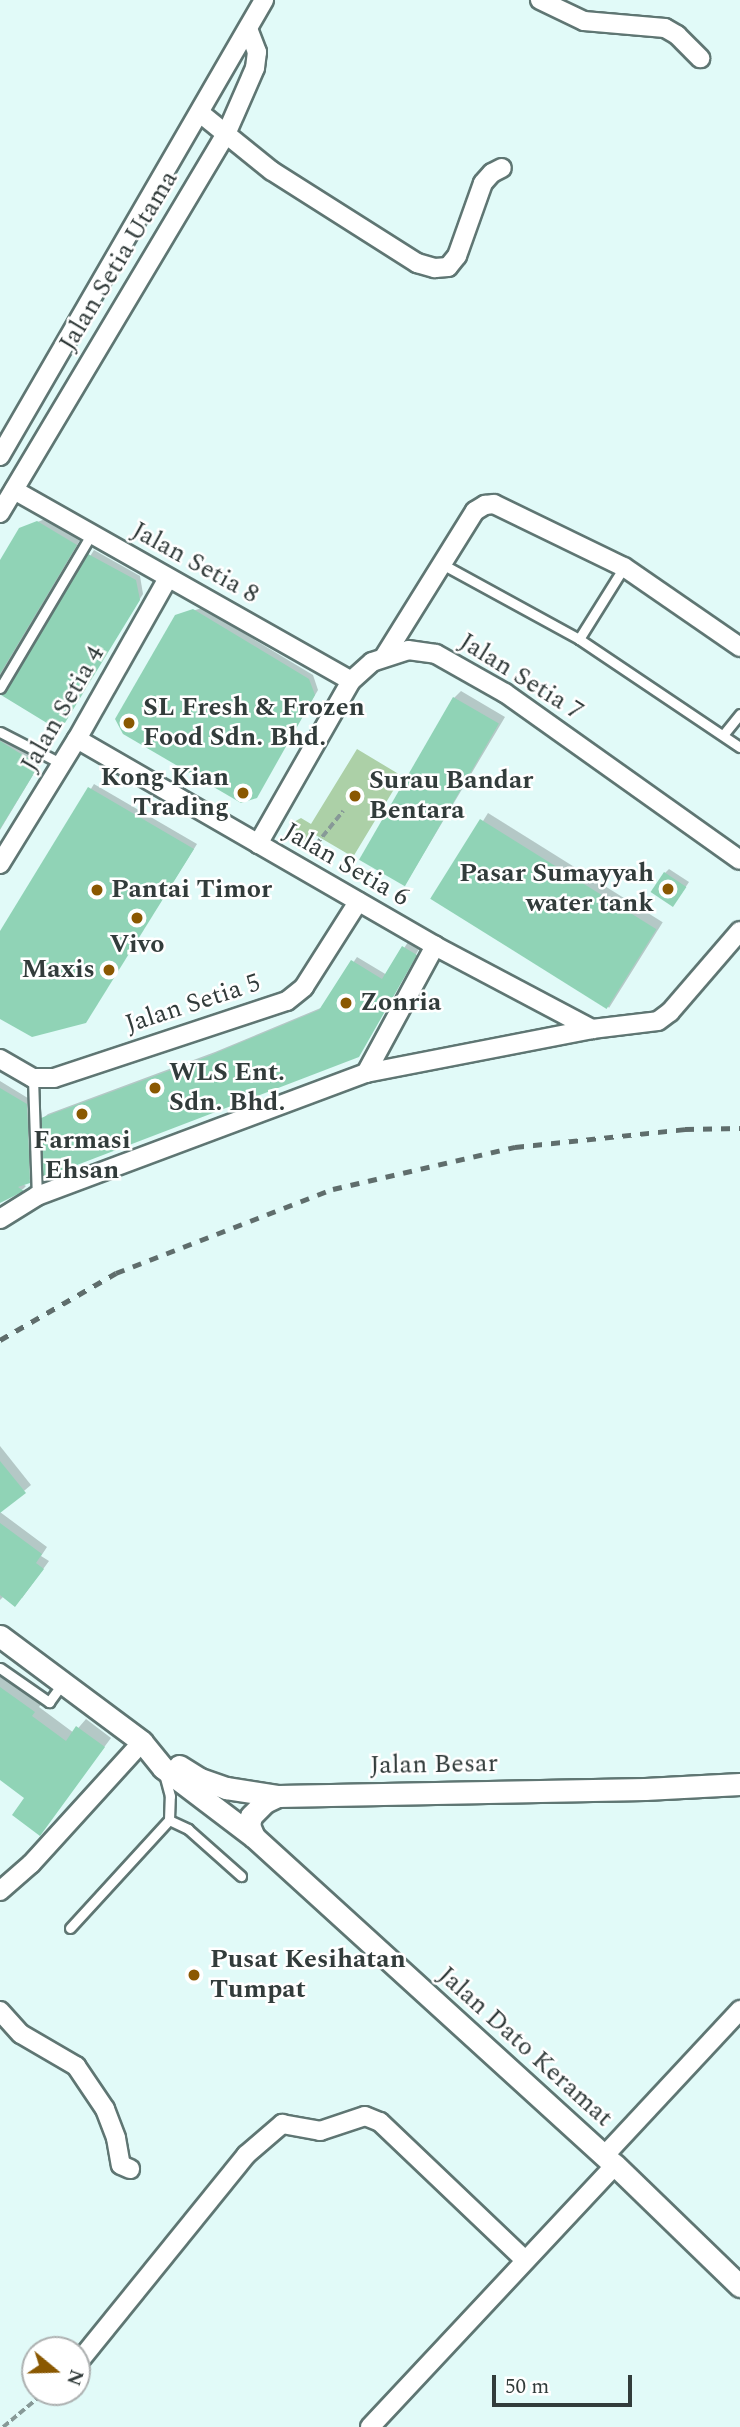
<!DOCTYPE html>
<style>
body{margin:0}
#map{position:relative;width:740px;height:2427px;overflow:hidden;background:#e1faf8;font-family:Spectral,serif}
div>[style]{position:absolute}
.green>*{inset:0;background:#acd0a7}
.shadow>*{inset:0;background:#0003;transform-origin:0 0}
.building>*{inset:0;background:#90d3b6;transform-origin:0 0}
.path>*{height:3.5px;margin-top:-1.75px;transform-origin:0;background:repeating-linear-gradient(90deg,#879997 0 7px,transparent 0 10.5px)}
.roads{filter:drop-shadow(2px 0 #5f7673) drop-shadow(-2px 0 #5f7673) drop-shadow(0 2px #5f7673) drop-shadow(0 -2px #5f7673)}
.service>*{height:9px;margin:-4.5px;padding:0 4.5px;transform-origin:4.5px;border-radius:4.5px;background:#fff}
.minor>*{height:18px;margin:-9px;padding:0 9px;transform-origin:9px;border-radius:9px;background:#fff}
.tertiary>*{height:21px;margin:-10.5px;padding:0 10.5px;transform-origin:10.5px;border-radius:10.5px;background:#fff}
.rail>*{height:5px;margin-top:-2.5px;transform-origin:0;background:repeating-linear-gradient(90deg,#5f6d6c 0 9px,transparent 0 18px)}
.dots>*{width:19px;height:19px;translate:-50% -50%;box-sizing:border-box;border:4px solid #fff;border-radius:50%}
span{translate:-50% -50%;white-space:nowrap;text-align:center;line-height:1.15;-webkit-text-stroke:5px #fff;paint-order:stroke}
.street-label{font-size:26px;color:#323c3b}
.poi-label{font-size:26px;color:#323c3b;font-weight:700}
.left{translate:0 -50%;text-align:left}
.right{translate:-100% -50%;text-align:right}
.north{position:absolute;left:21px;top:2336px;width:70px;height:70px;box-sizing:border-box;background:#fff;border:2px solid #adb1b1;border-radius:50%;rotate:109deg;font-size:19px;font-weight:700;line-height:28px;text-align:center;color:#323c3b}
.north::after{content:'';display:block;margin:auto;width:24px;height:32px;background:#8a5801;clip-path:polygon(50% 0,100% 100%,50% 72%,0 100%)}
.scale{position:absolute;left:492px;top:2375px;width:140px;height:32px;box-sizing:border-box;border:4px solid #323c3b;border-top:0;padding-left:9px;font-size:21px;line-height:24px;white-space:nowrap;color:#323c3b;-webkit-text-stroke:5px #fff;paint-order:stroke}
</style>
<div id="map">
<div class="green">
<div style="clip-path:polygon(357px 749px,402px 776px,353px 857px,314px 834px,306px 844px,296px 836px,294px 822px,301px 818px,311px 824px)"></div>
</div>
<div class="shadow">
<div style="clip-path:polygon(45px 519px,80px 540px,0 677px,0 563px,20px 529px)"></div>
<div style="clip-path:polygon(94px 550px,140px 576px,143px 594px,60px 728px,5px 694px)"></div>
<div style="clip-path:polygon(202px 608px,313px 675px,318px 690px,256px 796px,176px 616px)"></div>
<div style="clip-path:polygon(461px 691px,505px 717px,405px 885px,454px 698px)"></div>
<div style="clip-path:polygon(0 734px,42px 760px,0 830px)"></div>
<div style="clip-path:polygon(94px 784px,197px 844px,85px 1022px,0 1017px,0 934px)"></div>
<div style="left:488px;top:813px;width:206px;height:101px;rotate:32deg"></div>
<div style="clip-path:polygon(669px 869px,689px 882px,677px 900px,665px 873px)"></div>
<div style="clip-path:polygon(408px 942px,419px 949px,359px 1055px,43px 1118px,48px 1114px,215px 1052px,323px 1007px,357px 957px,387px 975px)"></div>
<div style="clip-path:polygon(0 1081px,31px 1100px,33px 1177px,23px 1184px,26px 1186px,23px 1189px,0 1201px)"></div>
<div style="clip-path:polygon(0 1446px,31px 1485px,0 1511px)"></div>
<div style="clip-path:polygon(0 1512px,47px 1547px,41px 1556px,49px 1561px,22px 1598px,4px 1596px,0 1600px)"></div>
<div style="clip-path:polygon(0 1673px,42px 1703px,39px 1707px,74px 1733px,86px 1719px,111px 1738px,40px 1833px,27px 1797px,0 1765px)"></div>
</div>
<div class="building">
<div style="clip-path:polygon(37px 521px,77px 545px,0 674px,0 560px,19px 528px)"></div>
<div style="clip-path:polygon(88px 554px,136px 580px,140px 600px,60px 731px,1px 695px,6px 692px)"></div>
<div style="clip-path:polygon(193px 609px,309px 679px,315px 695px,257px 798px,241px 803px,123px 734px,115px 719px,175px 615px)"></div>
<div style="left:453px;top:697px;width:53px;height:188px;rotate:30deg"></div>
<div style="clip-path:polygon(0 741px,39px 765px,0 829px)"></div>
<div style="clip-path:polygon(88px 787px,194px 849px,86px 1023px,32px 1037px,0 1019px,0 931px)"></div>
<div style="left:480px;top:819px;width:208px;height:94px;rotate:32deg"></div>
<div style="left:664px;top:872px;width:27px;height:24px;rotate:34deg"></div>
<div style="clip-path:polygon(402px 946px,417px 955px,359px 1057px,43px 1178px,41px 1118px,209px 1056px,319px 1010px,351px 960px,382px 979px)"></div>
<div style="clip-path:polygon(0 1088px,27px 1104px,30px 1183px,18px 1187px,24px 1191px,0 1203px)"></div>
<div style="clip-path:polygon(0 1461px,26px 1493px,0 1513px)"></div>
<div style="clip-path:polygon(0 1523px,42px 1554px,36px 1563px,44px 1569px,15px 1607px,0 1595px)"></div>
<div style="clip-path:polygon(0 1687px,35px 1712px,32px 1716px,66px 1741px,76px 1726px,105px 1747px,40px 1836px,12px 1815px,24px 1798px,0 1780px)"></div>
</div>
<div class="path">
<div style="left:373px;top:802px;width:14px;rotate:36deg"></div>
<div style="left:309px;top:853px;width:54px;rotate:-51deg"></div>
<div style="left:3px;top:2427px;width:55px;rotate:-39.8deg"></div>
</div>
<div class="roads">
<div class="service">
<div style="left:442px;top:564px;width:156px;rotate:28.7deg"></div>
<div style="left:579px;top:639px;width:194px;rotate:33.9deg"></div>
<div style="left:579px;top:639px;width:85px;rotate:-58deg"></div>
<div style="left:0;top:688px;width:178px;rotate:-59.3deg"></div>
<div style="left:0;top:732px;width:70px;rotate:27.3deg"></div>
<div style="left:723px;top:735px;width:27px;rotate:-51deg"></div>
<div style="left:33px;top:1078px;width:118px;rotate:88.1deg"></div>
<div style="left:0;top:1668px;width:60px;rotate:34.8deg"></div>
<div style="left:49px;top:1702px;width:24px;rotate:-54deg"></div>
<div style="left:169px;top:1820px;width:21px;rotate:25deg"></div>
<div style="left:188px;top:1829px;width:71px;rotate:41.6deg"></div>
<div style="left:70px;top:1928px;width:147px;rotate:-47.5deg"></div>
<div style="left:169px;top:1820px;width:24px;rotate:-88deg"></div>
<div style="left:170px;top:1796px;width:24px;rotate:-105deg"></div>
</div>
<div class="minor">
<div style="left:540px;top:0;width:49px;rotate:25.5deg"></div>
<div style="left:584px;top:21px;width:81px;rotate:4.9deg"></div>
<div style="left:665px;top:28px;width:14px;rotate:30deg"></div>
<div style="left:677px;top:35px;width:33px;rotate:45deg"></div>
<div style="left:200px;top:113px;width:92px;rotate:38.9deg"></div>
<div style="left:272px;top:171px;width:172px;rotate:32.4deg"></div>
<div style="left:417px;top:263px;width:19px;rotate:16deg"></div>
<div style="left:435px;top:268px;width:13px;rotate:-4deg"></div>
<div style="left:448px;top:267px;width:14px;rotate:-51deg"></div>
<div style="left:457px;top:256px;width:77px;rotate:-70.4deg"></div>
<div style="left:483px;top:183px;width:13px;rotate:-48deg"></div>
<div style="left:492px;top:173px;width:11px;rotate:-27deg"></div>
<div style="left:0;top:456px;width:527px;rotate:-59.93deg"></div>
<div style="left:14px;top:490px;width:387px;rotate:29.5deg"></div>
<div style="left:0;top:513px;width:443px;rotate:-59.2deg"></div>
<div style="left:227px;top:132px;width:70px;rotate:-66.4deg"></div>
<div style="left:255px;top:68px;width:16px;rotate:-83deg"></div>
<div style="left:257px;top:52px;width:25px;rotate:-111deg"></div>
<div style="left:384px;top:657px;width:172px;rotate:-58.1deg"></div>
<div style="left:475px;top:511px;width:12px;rotate:-31deg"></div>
<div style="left:485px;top:505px;width:9px;rotate:-6deg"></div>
<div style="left:494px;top:504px;width:144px;rotate:25.9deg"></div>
<div style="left:624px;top:567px;width:141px;rotate:34.6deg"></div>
<div style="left:77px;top:739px;width:414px;rotate:30deg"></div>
<div style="left:435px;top:946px;width:178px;rotate:27.9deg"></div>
<div style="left:258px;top:844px;width:188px;rotate:-60.3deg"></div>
<div style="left:351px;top:681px;width:28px;rotate:-42deg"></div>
<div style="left:372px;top:662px;width:38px;rotate:-18deg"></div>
<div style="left:408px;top:650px;width:28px;rotate:8deg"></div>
<div style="left:436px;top:654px;width:79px;rotate:29.5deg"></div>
<div style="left:505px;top:693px;width:288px;rotate:35.4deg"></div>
<div style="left:0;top:864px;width:147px;rotate:-58.4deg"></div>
<div style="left:77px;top:739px;width:185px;rotate:-60.5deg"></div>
<div style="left:0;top:1059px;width:38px;rotate:30deg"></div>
<div style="left:33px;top:1078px;width:21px"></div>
<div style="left:54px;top:1078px;width:245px;rotate:-18.3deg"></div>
<div style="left:287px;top:1001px;width:22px;rotate:-39deg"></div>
<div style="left:304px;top:987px;width:101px;rotate:-57.6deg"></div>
<div style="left:366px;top:1073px;width:145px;rotate:-61.5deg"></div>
<div style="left:0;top:1219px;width:44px;rotate:-31.9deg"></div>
<div style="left:37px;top:1196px;width:351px;rotate:-20.5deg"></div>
<div style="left:366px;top:1073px;width:230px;rotate:-11deg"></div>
<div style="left:592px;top:1029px;width:66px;rotate:-6.9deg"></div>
<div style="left:658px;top:1021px;width:15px;rotate:-37deg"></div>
<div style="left:670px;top:1012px;width:107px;rotate:-49.2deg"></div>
<div style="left:0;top:1891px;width:41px;rotate:-41.1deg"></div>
<div style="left:31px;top:1864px;width:165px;rotate:-47.7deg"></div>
<div style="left:0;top:2011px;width:31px;rotate:48deg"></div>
<div style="left:21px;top:2034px;width:64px;rotate:30.2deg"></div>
<div style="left:76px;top:2066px;width:52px;rotate:56deg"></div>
<div style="left:105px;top:2109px;width:31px;rotate:69deg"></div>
<div style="left:116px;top:2138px;width:27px;rotate:80deg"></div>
<div style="left:121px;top:2165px;width:10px;rotate:24deg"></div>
<div style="left:604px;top:2156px;width:200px;rotate:-47deg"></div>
<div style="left:77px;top:2364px;width:269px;rotate:-51deg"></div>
<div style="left:246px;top:2155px;width:48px;rotate:-40.7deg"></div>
<div style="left:282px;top:2124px;width:39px;rotate:10deg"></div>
<div style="left:320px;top:2131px;width:47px;rotate:-18.4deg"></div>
<div style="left:365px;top:2116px;width:16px;rotate:22deg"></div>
<div style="left:380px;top:2122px;width:199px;rotate:43.6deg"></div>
<div style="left:370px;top:2427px;width:359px;rotate:-46.9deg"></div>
</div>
<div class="tertiary">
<div style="left:0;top:1636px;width:177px;rotate:36.7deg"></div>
<div style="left:142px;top:1742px;width:33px;rotate:51deg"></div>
<div style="left:163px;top:1768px;width:114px;rotate:37.2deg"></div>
<div style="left:254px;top:1837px;width:488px;rotate:42.3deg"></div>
<div style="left:615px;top:2165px;width:174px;rotate:44.1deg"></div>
<div style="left:179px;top:1766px;width:25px;rotate:32deg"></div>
<div style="left:200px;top:1779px;width:28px;rotate:19deg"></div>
<div style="left:226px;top:1788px;width:53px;rotate:8.7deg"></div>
<div style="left:278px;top:1796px;width:367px;rotate:-1.1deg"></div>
<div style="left:645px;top:1789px;width:95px;rotate:-3deg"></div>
<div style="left:254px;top:1837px;width:13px;rotate:-113deg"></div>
<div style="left:249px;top:1825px;width:9px;rotate:-77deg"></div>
<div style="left:251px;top:1816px;width:20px;rotate:-45deg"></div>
<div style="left:265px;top:1802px;width:14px;rotate:-25deg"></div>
</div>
</div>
<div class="rail">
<div style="left:0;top:1340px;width:134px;rotate:-30deg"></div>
<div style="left:116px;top:1273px;width:233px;rotate:-21.2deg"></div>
<div style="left:333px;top:1189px;width:187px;rotate:-13deg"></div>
<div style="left:515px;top:1147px;width:171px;rotate:-6deg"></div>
<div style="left:685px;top:1129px;width:55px;rotate:-1deg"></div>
</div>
<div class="dots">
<div style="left:129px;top:723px;background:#8a5801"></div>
<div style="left:243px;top:793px;background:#8a5801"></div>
<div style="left:355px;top:796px;background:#8a5801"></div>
<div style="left:668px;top:889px;background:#8a5801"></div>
<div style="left:97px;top:890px;background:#8a5801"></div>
<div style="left:137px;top:918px;background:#8a5801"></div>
<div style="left:109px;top:970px;background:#8a5801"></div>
<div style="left:346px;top:1003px;background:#8a5801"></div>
<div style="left:155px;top:1088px;background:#8a5801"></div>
<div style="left:82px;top:1114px;background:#8a5801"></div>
<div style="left:194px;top:1975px;background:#8a5801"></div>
</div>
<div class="street-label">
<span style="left:119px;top:261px;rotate:-59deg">Jalan Setia Utama</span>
<span style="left:195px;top:563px;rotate:29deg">Jalan Setia 8</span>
<span style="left:521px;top:677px;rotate:32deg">Jalan Setia 7</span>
<span style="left:63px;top:709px;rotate:-60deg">Jalan Setia 4</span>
<span style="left:346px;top:865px;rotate:30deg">Jalan Setia 6</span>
<span style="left:193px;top:1004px;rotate:-18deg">Jalan Setia 5</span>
<span style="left:434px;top:1765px;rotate:-1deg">Jalan Besar</span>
<span style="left:525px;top:2047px;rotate:42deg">Jalan Dato Keramat</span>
</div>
<div class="poi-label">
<span class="left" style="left:143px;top:723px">SL Fresh &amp; Frozen<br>Food Sdn. Bhd.</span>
<span class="right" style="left:229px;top:793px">Kong Kian<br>Trading</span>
<span class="left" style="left:369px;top:796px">Surau Bandar<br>Bentara</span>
<span class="right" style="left:654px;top:889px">Pasar Sumayyah<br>water tank</span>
<span class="left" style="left:111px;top:890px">Pantai Timor</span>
<span style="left:137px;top:945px">Vivo</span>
<span class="right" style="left:95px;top:970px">Maxis</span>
<span class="left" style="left:360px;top:1003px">Zonria</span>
<span class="left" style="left:169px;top:1088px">WLS Ent.<br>Sdn. Bhd.</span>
<span style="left:82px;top:1156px">Farmasi<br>Ehsan</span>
<span class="left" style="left:210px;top:1975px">Pusat Kesihatan<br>Tumpat</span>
</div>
<div class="north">N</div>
<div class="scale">50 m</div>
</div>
